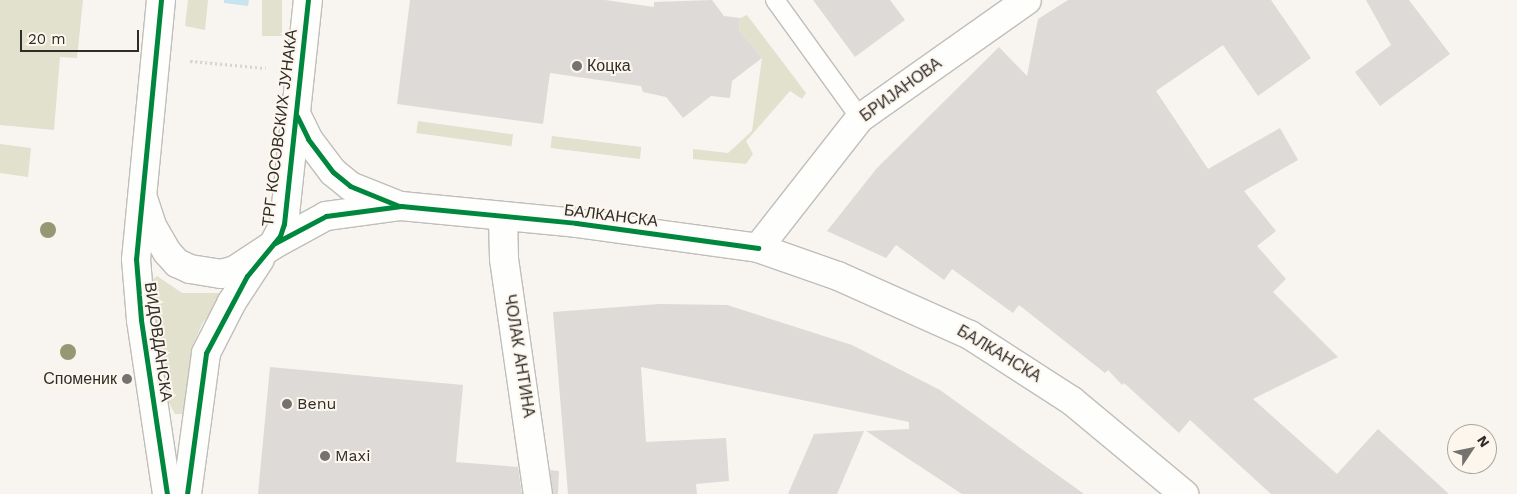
<!DOCTYPE html>
<meta charset="utf-8">
<style>
body{margin:0}
#map{position:relative;width:1517px;height:494px;overflow:hidden;background:#f8f5f0;font-family:"Work Sans",sans-serif}
div>[style]{position:absolute}
.green>*{inset:0;background:#e1e1ce;transform-origin:0 0}
.water>*{inset:0;background:#c8e4f0}
.building>*{inset:0;background:#dddad8}
.path>*{height:3px;margin-top:-1.5px;transform-origin:0;background:repeating-linear-gradient(90deg,#d6d5d3 0 2.5px,transparent 0 5px)}
.roads{filter:drop-shadow(1px 0 #c0beba) drop-shadow(-1px 0 #c0beba) drop-shadow(0 1px #c0beba) drop-shadow(0 -1px #c0beba)}
.service>*{height:18px;margin:-9px;padding:0 9px;transform-origin:9px;border-radius:9px;background:#fefefd}
.minor>*{height:28px;margin:-14px;padding:0 14px;transform-origin:14px;border-radius:14px;background:#fefefd}
.secondary>*{height:28px;margin:-14px;padding:0 14px;transform-origin:14px;border-radius:14px;background:#fefefd}
.cycleway>*{height:5px;margin:-2.5px;padding:0 2.5px;transform-origin:2.5px;border-radius:2.5px;background:#00873e}
.trees>*{width:16px;height:16px;margin:-8px;border-radius:50%;background:#969773}
.dots>*{width:14px;height:14px;translate:-50% -50%;box-sizing:border-box;border:2px solid #fcf6ed;border-radius:50%}
span{translate:-50% -50%;white-space:nowrap;text-align:center;line-height:1.15;-webkit-text-stroke:4px #fcf6ed;paint-order:stroke}
.poi-label{font-size:16px;color:#2f2c29}
.left{translate:0 -50%;text-align:left}
.right{translate:-100% -50%;text-align:right}
.street-label{font-size:16px;color:#2f2c29}
.north{position:absolute;left:1447px;top:424px;width:50px;height:50px;box-sizing:border-box;background:#fcf6ed;border:1px solid #aaa59f;border-radius:50%;rotate:56deg;font-size:14px;font-weight:700;line-height:20px;text-align:center;color:#2f2c29}
.north::after{content:'';display:block;margin:auto;width:18px;height:22px;background:#75726f;clip-path:polygon(50% 0,100% 100%,50% 72%,0 100%)}
.scale{position:absolute;left:20px;top:30px;width:119px;height:22px;box-sizing:border-box;border:2px solid #2f2c29;border-top:0;padding-left:6px;font-size:15px;line-height:18px;white-space:nowrap;color:#2f2c29;-webkit-text-stroke:4px #fcf6ed;paint-order:stroke}
</style>
<div id="map">
<div class="green">
<div style="clip-path:polygon(0 0,83px 0,77px 58px,60px 57px,54px 130px,0 125px)"></div>
<div style="clip-path:polygon(188px 0,208px 0,205px 30px,185px 26px)"></div>
<div style="left:262px;top:0;width:20px;height:36px"></div>
<div style="clip-path:polygon(747px 15px,806px 93px,802px 99px,790px 91px,748px 139px,746px 141px,753px 154px,746px 164px,693px 159px,693px 149px,728px 153px,752px 131px,762px 58px,739px 30px,740px 18px)"></div>
<div style="left:418px;top:121px;width:96px;height:12px;rotate:8deg"></div>
<div style="left:552px;top:136px;width:90px;height:12px;rotate:7deg"></div>
<div style="clip-path:polygon(0 144px,31px 148px,28px 177px,0 173px)"></div>
<div style="clip-path:polygon(157px 276px,182px 293px,219px 293px,219px 301px,202px 324px,193px 345px,185px 410px,182px 414px,175px 414px,169px 403px,149px 289px,151px 281px)"></div>
</div>
<div class="water">
<div style="clip-path:polygon(224px 0,249px 0,248px 6px,224px 3px)"></div>
</div>
<div class="building">
<div style="clip-path:polygon(410px 0,605px 0,654px 7px,654px 2px,712px 0,724px 16px,740px 18px,739px 30px,762px 58px,732px 81px,730px 98px,711px 96px,683px 118px,666px 97px,643px 92px,641px 86px,550px 73px,543px 124px,397px 104px)"></div>
<div style="clip-path:polygon(813px 0,890px 0,905px 20px,855px 57px)"></div>
<div style="clip-path:polygon(1068px 0,1271px 0,1311px 58px,1258px 96px,1223px 45px,1156px 91px,1208px 169px,1280px 128px,1298px 160px,1244px 191px,1276px 231px,1257px 246px,1286px 279px,1273px 292px,1338px 357px,1253px 399px,1337px 474px,1378px 429px,1449px 494px,1271px 494px,1190px 420px,1179px 433px,1124px 383px,1122px 385px,1108px 370px,1105px 373px,1019px 305px,1013px 313px,952px 269px,944px 280px,896px 245px,886px 258px,827px 231px,877px 168px,999px 47px,1027px 76px,1038px 19px)"></div>
<div style="clip-path:polygon(1366px 0,1409px 0,1450px 54px,1380px 106px,1355px 72px,1391px 45px)"></div>
<div style="clip-path:polygon(659px 304px,727px 305px,852px 345px,940px 390px,1084px 494px,962px 494px,866px 431px,909px 429px,909px 422px,641px 367px,646px 442px,726px 438px,729px 481px,696px 484px,697px 494px,568px 494px,553px 312px)"></div>
<div style="clip-path:polygon(270px 367px,463px 385px,456px 462px,518px 467px,522px 494px,258px 494px)"></div>
<div style="clip-path:polygon(864px 431px,837px 494px,788px 494px,814px 434px)"></div>
<div style="clip-path:polygon(550px 470px,559px 471px,558px 494px,553px 494px)"></div>
</div>
<div class="path">
<div style="left:190px;top:61px;width:76px;rotate:5.3deg"></div>
</div>
<div class="roads">
<div class="service">
<div style="left:775px;top:0;width:145px;rotate:54.2deg"></div>
</div>
<div class="minor">
<div style="left:503px;top:217px;width:42px;rotate:88.6deg"></div>
<div style="left:504px;top:259px;width:237px;rotate:81.8deg"></div>
<div style="left:758px;top:248px;width:165px;rotate:-51.9deg"></div>
<div style="left:860px;top:118px;width:204px;rotate:-35.2deg"></div>
</div>
<div class="secondary">
<div style="left:161px;top:0;width:260px;rotate:95.5deg"></div>
<div style="left:136px;top:259px;width:61px;rotate:85.3deg"></div>
<div style="left:141px;top:320px;width:176px;rotate:81.5deg"></div>
<div style="left:297px;top:116px;width:25px;rotate:64deg"></div>
<div style="left:308px;top:139px;width:41px;rotate:52.9deg"></div>
<div style="left:333px;top:172px;width:22px;rotate:39deg"></div>
<div style="left:350px;top:186px;width:52px;rotate:21.6deg"></div>
<div style="left:144px;top:201px;width:26px;rotate:72deg"></div>
<div style="left:152px;top:226px;width:30px;rotate:60deg"></div>
<div style="left:167px;top:252px;width:15px;rotate:48deg"></div>
<div style="left:177px;top:263px;width:14px;rotate:25deg"></div>
<div style="left:190px;top:269px;width:31px;rotate:9deg"></div>
<div style="left:221px;top:274px;width:15px;rotate:-16deg"></div>
<div style="left:235px;top:270px;width:45px;rotate:-33.3deg"></div>
<div style="left:273px;top:245px;width:24px;rotate:-62deg"></div>
<div style="left:284px;top:224px;width:225px;rotate:-83.9deg"></div>
<div style="left:273px;top:245px;width:60px;rotate:-28.7deg"></div>
<div style="left:326px;top:216px;width:76px;rotate:-7.6deg"></div>
<div style="left:401px;top:206px;width:176px;rotate:5.5deg"></div>
<div style="left:576px;top:223px;width:184px;rotate:7.8deg"></div>
<div style="left:758px;top:248px;width:85px;rotate:19.3deg"></div>
<div style="left:838px;top:276px;width:145px;rotate:24.1deg"></div>
<div style="left:970px;top:335px;width:121px;rotate:32.9deg"></div>
<div style="left:1072px;top:401px;width:146px;rotate:39.7deg"></div>
<div style="left:187px;top:494px;width:142px;rotate:-82.3deg"></div>
<div style="left:206px;top:353px;width:57px;rotate:-63deg"></div>
<div style="left:232px;top:302px;width:51px;rotate:-56.9deg"></div>
</div>
</div>
<div class="cycleway">
<div style="left:161px;top:0;width:260px;rotate:95.5deg"></div>
<div style="left:136px;top:259px;width:61px;rotate:85.3deg"></div>
<div style="left:141px;top:320px;width:176px;rotate:81.5deg"></div>
<div style="left:297px;top:116px;width:25px;rotate:64deg"></div>
<div style="left:308px;top:139px;width:41px;rotate:52.9deg"></div>
<div style="left:333px;top:172px;width:22px;rotate:39deg"></div>
<div style="left:350px;top:186px;width:53px;rotate:22.2deg"></div>
<div style="left:275px;top:243px;width:58px;rotate:-27.9deg"></div>
<div style="left:326px;top:216px;width:76px;rotate:-7.6deg"></div>
<div style="left:401px;top:206px;width:176px;rotate:5.5deg"></div>
<div style="left:576px;top:223px;width:184px;rotate:7.8deg"></div>
<div style="left:187px;top:494px;width:142px;rotate:-82.3deg"></div>
<div style="left:206px;top:353px;width:87px;rotate:-62deg"></div>
<div style="left:247px;top:276px;width:52px;rotate:-50.5deg"></div>
<div style="left:280px;top:236px;width:13px;rotate:-72deg"></div>
<div style="left:284px;top:224px;width:225px;rotate:-83.9deg"></div>
</div>
<div class="trees">
<div style="left:48px;top:230px"></div>
<div style="left:68px;top:352px"></div>
</div>
<div class="dots">
<div style="left:577px;top:66px;background:#75726f"></div>
<div style="left:127px;top:379px;background:#75726f"></div>
<div style="left:287px;top:404px;background:#75726f"></div>
<div style="left:325px;top:456px;background:#75726f"></div>
</div>
<div class="poi-label">
<span class="left" style="left:587px;top:66px">Коцка</span>
<span class="right" style="left:117px;top:379px">Споменик</span>
<span class="left" style="left:297px;top:404px">Benu</span>
<span class="left" style="left:335px;top:456px">Maxi</span>
</div>
<div class="street-label">
<span style="left:901px;top:90px;rotate:-36deg">БРИЈАНОВА</span>
<span style="left:280px;top:128px;rotate:-83deg">ТРГ КОСОВСКИХ ЈУНАКА</span>
<span style="left:611px;top:216px;rotate:7deg">БАЛКАНСКА</span>
<span style="left:158px;top:342px;rotate:82deg">ВИДОВДАНСКА</span>
<span style="left:999px;top:354px;rotate:31deg">БАЛКАНСКА</span>
<span style="left:519px;top:356px;rotate:81deg">ЧОЛАК АНТИНА</span>
</div>
<div class="north">N</div>
<div class="scale">20 m</div>
</div>
